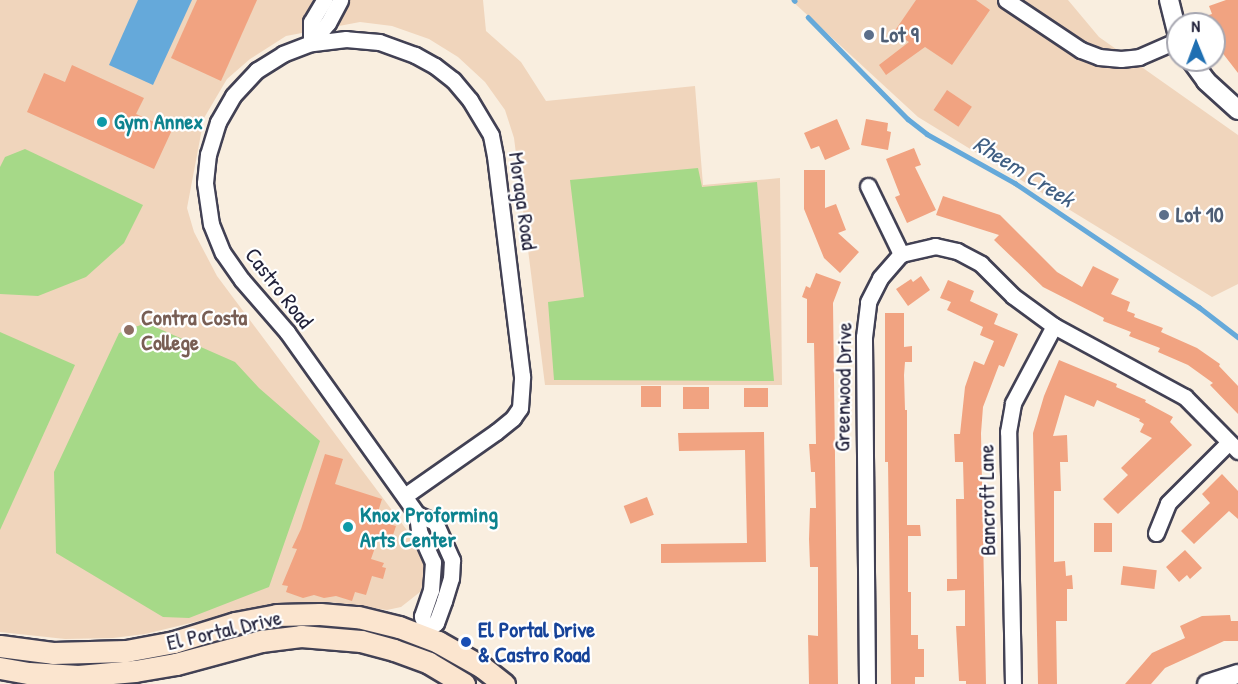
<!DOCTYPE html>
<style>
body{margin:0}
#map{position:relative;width:1238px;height:684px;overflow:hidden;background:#f9eedf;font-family:"Patrick Hand",sans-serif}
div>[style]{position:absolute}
.built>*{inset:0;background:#f0d5bc}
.green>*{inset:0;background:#a6d988}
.water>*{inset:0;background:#65a9da}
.stream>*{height:4.5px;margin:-2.25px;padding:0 2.25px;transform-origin:2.25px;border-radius:2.25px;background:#65a9da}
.building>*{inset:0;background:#f1a381;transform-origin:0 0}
.roads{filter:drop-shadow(2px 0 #424154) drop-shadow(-2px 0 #424154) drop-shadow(0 2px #424154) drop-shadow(0 -2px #424154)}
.minor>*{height:15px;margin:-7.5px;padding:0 7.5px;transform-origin:7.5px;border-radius:7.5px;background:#fff}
.tertiary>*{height:18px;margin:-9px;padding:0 9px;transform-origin:9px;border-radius:9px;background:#fff}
.secondary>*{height:21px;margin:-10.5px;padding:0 10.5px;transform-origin:10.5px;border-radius:10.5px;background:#fbe5cf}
.dots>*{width:16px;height:16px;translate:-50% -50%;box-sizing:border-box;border:3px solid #fff;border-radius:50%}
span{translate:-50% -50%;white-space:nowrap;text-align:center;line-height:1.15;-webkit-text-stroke:4.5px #fff;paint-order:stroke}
.service-label{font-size:22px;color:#4e5e75;font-weight:700}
.left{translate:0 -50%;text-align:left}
.culture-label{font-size:22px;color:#0d838f;font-weight:700}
.street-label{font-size:22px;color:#22223b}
.education-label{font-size:22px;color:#785e54;font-weight:700}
.transit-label{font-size:22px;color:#164399;font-weight:700}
.water-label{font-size:24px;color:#405f83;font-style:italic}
.north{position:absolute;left:1166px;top:12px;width:60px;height:60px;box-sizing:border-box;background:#fff;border:2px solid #a7a7b1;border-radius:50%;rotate:359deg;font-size:16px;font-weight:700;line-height:24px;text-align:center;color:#22223b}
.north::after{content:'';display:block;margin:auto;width:21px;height:27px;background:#1f6fb2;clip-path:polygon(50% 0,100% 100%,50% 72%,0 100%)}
</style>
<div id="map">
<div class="built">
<div style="clip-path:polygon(0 0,483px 0,486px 31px,521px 62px,546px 101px,695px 86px,703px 185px,780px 178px,782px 385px,545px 385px,514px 138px,505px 110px,485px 82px,458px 57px,429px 39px,392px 26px,360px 22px,286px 36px,250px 59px,227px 79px,204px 118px,187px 208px,194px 232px,217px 276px,421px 549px,427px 565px,426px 577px,420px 592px,401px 607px,387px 610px,329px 602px,269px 604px,145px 634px,113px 638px,65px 639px,0 632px)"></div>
<div style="clip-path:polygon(791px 0,1068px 0,1099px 37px,1238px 135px,1238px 284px,1212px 297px,918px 117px)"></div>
</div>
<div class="green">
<div style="clip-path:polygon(25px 149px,143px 205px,124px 243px,86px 277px,38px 296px,0 294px,0 167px,5px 157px)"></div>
<div style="clip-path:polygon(698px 168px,702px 187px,757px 182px,774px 381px,554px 380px,548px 302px,584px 297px,570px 180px)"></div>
<div style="clip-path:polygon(146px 323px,235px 362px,259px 388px,320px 441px,269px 587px,189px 618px,163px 617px,56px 553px,54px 472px,119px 333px)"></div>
<div style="clip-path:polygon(0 332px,75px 365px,0 530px)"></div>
</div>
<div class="water">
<div style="clip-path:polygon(138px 0,192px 0,153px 85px,109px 65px)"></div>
</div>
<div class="stream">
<div style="left:794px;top:0;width:1px;rotate:45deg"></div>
<div style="left:808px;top:17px;width:143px;rotate:45.6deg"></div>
<div style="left:908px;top:119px;width:24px;rotate:38deg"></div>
<div style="left:927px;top:134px;width:101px;rotate:29.1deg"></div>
<div style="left:1015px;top:183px;width:222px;rotate:34deg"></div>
<div style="left:1199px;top:307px;width:49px;rotate:37.6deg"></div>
</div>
<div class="building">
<div style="clip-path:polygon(197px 0,257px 0,221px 81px,171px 58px)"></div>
<div style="clip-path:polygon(916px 0,976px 0,990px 10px,952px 65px,925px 47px,886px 75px,879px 65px,909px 42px,894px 32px)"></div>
<div style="clip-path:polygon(1226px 0,1238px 0,1238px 73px,1214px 42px,1214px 24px,1187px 22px,1212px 14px,1209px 6px)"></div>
<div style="clip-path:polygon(72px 65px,144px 98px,136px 114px,172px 130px,154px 169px,27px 112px,44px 73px,65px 82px)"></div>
<div style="left:947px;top:90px;width:30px;height:24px;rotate:34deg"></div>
<div style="clip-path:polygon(837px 119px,850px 149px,825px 160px,819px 146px,811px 149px,804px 133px)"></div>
<div style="clip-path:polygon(866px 119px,888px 123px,887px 131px,891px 132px,888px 150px,861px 145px)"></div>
<div style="clip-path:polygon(914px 148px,921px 165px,915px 167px,936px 210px,907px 223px,895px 197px,900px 195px,886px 159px)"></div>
<div style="clip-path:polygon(804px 170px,825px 170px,825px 208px,836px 204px,846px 230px,838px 233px,859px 252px,840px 273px,824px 258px,804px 209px)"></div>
<div style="clip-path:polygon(943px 196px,1000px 215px,1057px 272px,1082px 287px,1093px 266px,1119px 279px,1111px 294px,1130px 302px,1127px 311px,1135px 314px,1134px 317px,1163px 328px,1161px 332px,1197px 348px,1220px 364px,1219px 366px,1238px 386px,1238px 414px,1210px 385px,1213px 383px,1188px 365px,1158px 352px,1160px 348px,1129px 336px,1131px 332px,1103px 321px,1104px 318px,1043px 287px,994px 240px,999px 235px,936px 215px)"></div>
<div style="clip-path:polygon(816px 273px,841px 282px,833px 303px,838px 684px,809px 684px,808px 635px,818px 636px,818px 567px,810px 567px,809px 539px,810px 508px,816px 508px,815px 472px,811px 472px,809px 444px,816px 444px,814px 343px,807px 343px,807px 299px,802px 297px,806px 286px,810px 288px)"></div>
<div style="clip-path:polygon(921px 276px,930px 290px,908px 306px,896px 289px,911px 279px,913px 282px)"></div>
<div style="clip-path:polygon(948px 280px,974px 291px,970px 301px,998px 314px,994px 324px,1018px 334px,1004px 367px,999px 365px,983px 407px,981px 433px,986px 684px,966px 684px,966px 681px,959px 681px,956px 626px,965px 626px,965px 590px,947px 591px,947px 579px,957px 579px,956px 499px,964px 499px,963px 462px,955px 462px,954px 434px,960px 434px,965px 387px,974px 361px,984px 365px,994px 341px,980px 335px,983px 327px,947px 310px,951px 302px,940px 298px)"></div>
<div style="clip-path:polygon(885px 313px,904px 313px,904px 347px,912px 346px,912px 362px,905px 362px,904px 375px,905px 410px,907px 410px,907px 525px,920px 525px,921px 536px,908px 536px,908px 592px,911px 592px,911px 635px,918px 635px,918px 649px,924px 649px,924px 677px,915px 677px,915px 684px,891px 684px,888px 462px,885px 462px)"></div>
<div style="clip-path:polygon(1059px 360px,1117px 384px,1116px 387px,1146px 400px,1145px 402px,1173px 417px,1170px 422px,1192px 445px,1118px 514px,1103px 499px,1128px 475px,1121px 468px,1152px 438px,1140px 432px,1144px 424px,1139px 421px,1140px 419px,1097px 400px,1094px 407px,1065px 395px,1053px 436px,1067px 435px,1068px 462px,1060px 462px,1061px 491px,1054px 491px,1054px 562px,1065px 561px,1066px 576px,1072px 575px,1073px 589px,1067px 589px,1067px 621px,1056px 621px,1057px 684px,1038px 684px,1033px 433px,1044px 396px)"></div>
<div style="left:641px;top:386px;width:20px;height:21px"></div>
<div style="left:683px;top:387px;width:26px;height:22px"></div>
<div style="left:744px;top:388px;width:24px;height:19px"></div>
<div style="clip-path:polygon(764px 432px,766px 562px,661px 563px,661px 544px,747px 543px,745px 450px,679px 451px,678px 433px)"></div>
<div style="clip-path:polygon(325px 454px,343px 459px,335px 484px,382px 499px,377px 515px,390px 519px,389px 524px,396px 526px,392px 538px,385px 536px,384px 541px,378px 539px,371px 559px,384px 563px,382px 567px,386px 568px,383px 579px,372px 576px,366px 595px,355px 592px,352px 601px,336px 596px,324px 598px,314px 595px,303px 598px,286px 592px,288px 586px,282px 585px,297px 549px,292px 548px,301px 529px)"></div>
<div style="clip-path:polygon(1222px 474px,1238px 491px,1238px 519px,1229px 511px,1194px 544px,1181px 531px,1210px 503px,1202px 494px)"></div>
<div style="left:647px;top:497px;width:19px;height:25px;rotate:69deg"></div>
<div style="left:1094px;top:523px;width:18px;height:29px"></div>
<div style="clip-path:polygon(1185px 550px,1202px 568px,1190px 579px,1187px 575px,1179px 582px,1166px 567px)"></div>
<div style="left:1123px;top:566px;width:34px;height:19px;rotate:7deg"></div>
<div style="clip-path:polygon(1230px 615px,1231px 621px,1238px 621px,1238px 641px,1224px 641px,1165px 668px,1151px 684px,1125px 684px,1152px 653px,1185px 638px,1180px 626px,1202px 616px)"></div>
</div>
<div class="roads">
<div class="minor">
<div style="left:1006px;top:0;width:90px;rotate:33.7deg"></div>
<div style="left:1081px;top:50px;width:19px;rotate:21deg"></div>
<div style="left:1099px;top:57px;width:22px;rotate:5deg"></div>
<div style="left:1121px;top:59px;width:18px;rotate:-6deg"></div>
<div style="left:1139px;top:57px;width:43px;rotate:-23.6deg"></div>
<div style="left:311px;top:43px;width:26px;rotate:-50deg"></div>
<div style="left:328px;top:23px;width:26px;rotate:-62deg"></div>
<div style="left:311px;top:43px;width:21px;rotate:-90deg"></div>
<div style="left:311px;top:22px;width:26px;rotate:-59deg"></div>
<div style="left:868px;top:186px;width:76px;rotate:64.1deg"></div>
<div style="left:406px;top:495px;width:110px;rotate:-35deg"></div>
<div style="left:496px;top:432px;width:22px;rotate:-39deg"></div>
<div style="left:513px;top:418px;width:12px;rotate:-55deg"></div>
<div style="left:520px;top:408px;width:32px;rotate:-86deg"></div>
<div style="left:522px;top:376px;width:222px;rotate:-97deg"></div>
<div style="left:495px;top:156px;width:21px;rotate:-101deg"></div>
<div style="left:491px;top:135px;width:41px;rotate:-121deg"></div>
<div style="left:470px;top:100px;width:26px;rotate:-130deg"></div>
<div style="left:453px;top:80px;width:23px;rotate:-142deg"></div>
<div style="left:435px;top:66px;width:23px;rotate:-151deg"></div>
<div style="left:415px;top:55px;width:38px;rotate:-160deg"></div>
<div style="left:379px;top:42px;width:33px;rotate:-175deg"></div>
<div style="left:346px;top:39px;width:35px;rotate:173deg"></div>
<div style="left:311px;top:43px;width:30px;rotate:159deg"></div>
<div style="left:283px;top:54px;width:31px;rotate:148deg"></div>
<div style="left:257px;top:70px;width:35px;rotate:133deg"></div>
<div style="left:233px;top:96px;width:30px;rotate:120deg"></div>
<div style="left:218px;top:122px;width:34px;rotate:107deg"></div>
<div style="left:208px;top:154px;width:29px;rotate:96deg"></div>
<div style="left:205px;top:183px;width:41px;rotate:81.7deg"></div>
<div style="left:211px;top:224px;width:31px;rotate:68deg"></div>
<div style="left:223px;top:253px;width:33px;rotate:55deg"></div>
<div style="left:242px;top:280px;width:69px;rotate:49.1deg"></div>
<div style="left:287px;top:332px;width:224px;rotate:54.5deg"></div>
<div style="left:417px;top:514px;width:17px;rotate:83deg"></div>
<div style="left:419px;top:531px;width:34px;rotate:66deg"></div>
<div style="left:433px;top:562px;width:28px;rotate:94deg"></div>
<div style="left:431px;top:590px;width:28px;rotate:109deg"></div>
<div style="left:422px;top:616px;width:15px;rotate:74deg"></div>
<div style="left:417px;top:514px;width:20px;rotate:24deg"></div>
<div style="left:435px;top:522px;width:42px;rotate:65.9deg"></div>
<div style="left:452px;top:560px;width:18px;rotate:93deg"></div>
<div style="left:451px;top:578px;width:24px;rotate:107deg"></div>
<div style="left:444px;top:601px;width:23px;rotate:110deg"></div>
<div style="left:436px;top:623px;width:12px;rotate:145deg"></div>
<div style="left:426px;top:630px;width:9px;rotate:111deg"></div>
<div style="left:1156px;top:533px;width:32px;rotate:-68deg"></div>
<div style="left:1168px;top:503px;width:86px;rotate:-45deg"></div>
<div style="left:867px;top:684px;width:347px;rotate:-90.5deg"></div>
<div style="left:864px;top:337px;width:35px;rotate:-83deg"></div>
<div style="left:868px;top:302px;width:27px;rotate:-63deg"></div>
<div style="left:880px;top:278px;width:32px;rotate:-49deg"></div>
<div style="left:901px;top:254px;width:35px;rotate:-13deg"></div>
<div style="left:935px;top:246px;width:23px;rotate:13deg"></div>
<div style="left:957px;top:251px;width:27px;rotate:28deg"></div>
<div style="left:981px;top:264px;width:45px;rotate:45deg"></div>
<div style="left:1013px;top:296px;width:51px;rotate:36.2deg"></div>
<div style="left:1054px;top:326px;width:149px;rotate:28.5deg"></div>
<div style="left:1185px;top:397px;width:76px;rotate:45.5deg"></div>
<div style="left:1013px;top:684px;width:252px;rotate:-91.1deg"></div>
<div style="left:1008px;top:432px;width:29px;rotate:-80deg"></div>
<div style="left:1013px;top:403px;width:87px;rotate:-62deg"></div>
</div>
<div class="tertiary">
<div style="left:1169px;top:0;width:36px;rotate:76deg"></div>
<div style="left:1191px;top:60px;width:26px;rotate:54deg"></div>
<div style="left:1206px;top:81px;width:43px;rotate:42.2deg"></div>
<div style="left:1207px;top:684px;width:33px;rotate:-18deg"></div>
</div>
<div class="secondary">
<div style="left:0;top:646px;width:53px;rotate:7.5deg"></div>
<div style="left:53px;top:653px;width:73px;rotate:-1.6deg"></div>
<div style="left:126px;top:651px;width:49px;rotate:-10.6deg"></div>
<div style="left:174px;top:642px;width:64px;rotate:-17.3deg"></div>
<div style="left:235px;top:623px;width:43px;rotate:-10.8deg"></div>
<div style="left:277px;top:615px;width:43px;rotate:-1.3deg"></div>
<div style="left:320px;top:614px;width:38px;rotate:5deg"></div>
<div style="left:358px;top:617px;width:42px;rotate:13.7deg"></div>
<div style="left:399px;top:627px;width:42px;rotate:21deg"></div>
<div style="left:438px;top:642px;width:51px;rotate:29.6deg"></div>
<div style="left:482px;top:667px;width:28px;rotate:38deg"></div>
<div style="left:0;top:668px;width:29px;rotate:10deg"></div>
<div style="left:29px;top:673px;width:49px;rotate:3.5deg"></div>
<div style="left:78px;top:676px;width:57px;rotate:-5deg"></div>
<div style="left:135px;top:671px;width:42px;rotate:-9.7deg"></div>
<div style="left:176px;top:664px;width:88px;rotate:-15.1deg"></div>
<div style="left:261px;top:641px;width:40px;rotate:-7.1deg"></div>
<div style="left:301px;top:636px;width:60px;rotate:4.8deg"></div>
<div style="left:361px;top:641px;width:34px;rotate:15deg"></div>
<div style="left:394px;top:650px;width:37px;rotate:20deg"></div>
<div style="left:429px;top:663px;width:41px;rotate:31deg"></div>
</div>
</div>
<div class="dots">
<div style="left:869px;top:35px;background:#5c6f8a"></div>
<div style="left:102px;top:122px;background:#0f9aa8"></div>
<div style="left:1164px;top:215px;background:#5c6f8a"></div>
<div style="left:129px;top:330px;background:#8d6e63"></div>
<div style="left:348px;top:527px;background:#0f9aa8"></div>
<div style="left:466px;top:642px;background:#1a4fb4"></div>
</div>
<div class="service-label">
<span class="left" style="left:881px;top:35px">Lot 9</span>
<span class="left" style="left:1176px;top:215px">Lot 10</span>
</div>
<div class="culture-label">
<span class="left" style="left:114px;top:122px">Gym Annex</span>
<span class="left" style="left:360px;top:527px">Knox Proforming<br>Arts Center</span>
</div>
<div class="street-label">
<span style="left:523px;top:201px;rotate:82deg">Moraga Road</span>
<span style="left:279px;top:288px;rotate:52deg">Castro Road</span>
<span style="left:843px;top:387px;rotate:-89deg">Greenwood Drive</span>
<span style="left:987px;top:500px;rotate:-91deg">Bancroft Lane</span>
<span style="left:224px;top:630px;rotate:-13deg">El Portal Drive</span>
</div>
<div class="education-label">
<span class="left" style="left:141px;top:330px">Contra Costa<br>College</span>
</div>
<div class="transit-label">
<span class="left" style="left:478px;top:642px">El Portal Drive<br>&amp; Castro Road</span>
</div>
<div class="water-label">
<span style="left:1024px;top:171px;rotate:32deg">Rheem Creek</span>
</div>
<div class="north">N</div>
</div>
